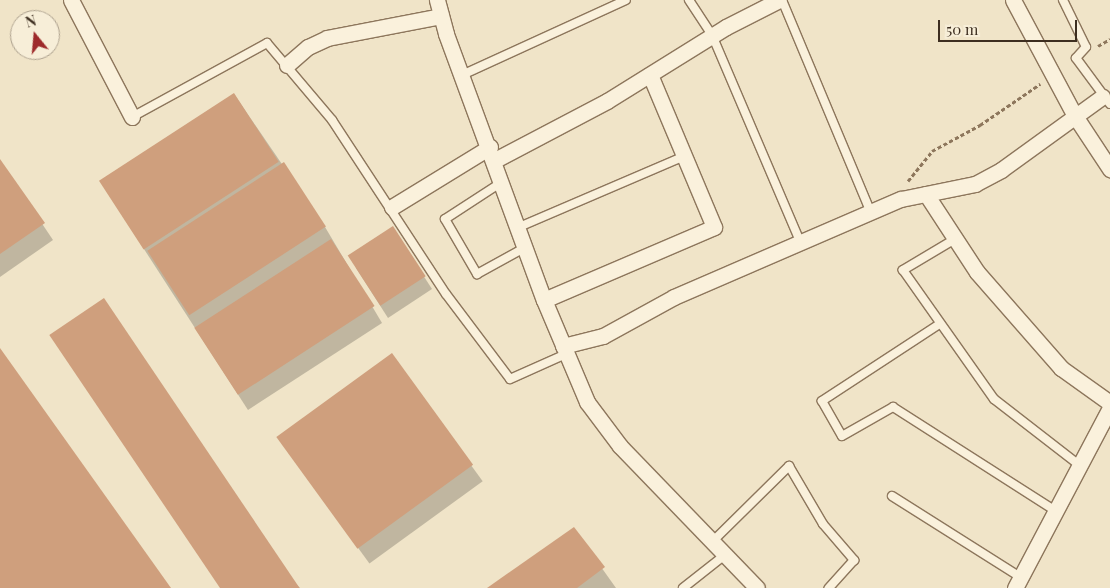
<!DOCTYPE html>
<style>
body{margin:0}
#map{position:relative;width:1110px;height:588px;overflow:hidden;background:#f0e4c8;font-family:"Playfair Display",serif}
div>[style]{position:absolute}
.shadow>*{inset:0;background:#0003;transform-origin:0 0}
.building>*{inset:0;background:#cf9f7d;transform-origin:0 0}
.path>*{height:3px;margin-top:-1.5px;transform-origin:0;background:repeating-linear-gradient(90deg,#8d765c 0 4px,transparent 0 6.5px)}
.roads{filter:drop-shadow(1px 0 #8d765c) drop-shadow(-1px 0 #8d765c) drop-shadow(0 1px #8d765c) drop-shadow(0 -1px #8d765c)}
.lane>*{height:8px;margin:-4px;padding:0 4px;transform-origin:4px;border-radius:4px;background:#faf1dc}
.street>*{height:15px;margin:-7.5px;padding:0 7.5px;transform-origin:7.5px;border-radius:7.5px;background:#faf1dc}
span{translate:-50% -50%;white-space:nowrap;text-align:center;line-height:1.15;-webkit-text-stroke:5px #f7eed8;paint-order:stroke}
.north{position:absolute;left:10px;top:10px;width:50px;height:50px;box-sizing:border-box;background:#f7eed8;border:1px solid #ada18e;border-radius:50%;rotate:343deg;font-size:14px;font-weight:700;line-height:20px;text-align:center;color:#3d2e20}
.north::after{content:'';display:block;margin:auto;width:18px;height:22px;background:#9e2a2b;clip-path:polygon(50% 0,100% 100%,50% 72%,0 100%)}
.scale{position:absolute;left:938px;top:20px;width:139px;height:22px;box-sizing:border-box;border:2px solid #3d2e20;border-top:0;padding-left:6px;font-size:15px;line-height:18px;white-space:nowrap;color:#3d2e20;-webkit-text-stroke:4px #f7eed8;paint-order:stroke}
</style>
<div id="map">
<div class="shadow">
<div style="clip-path:polygon(234px 94px,325px 227px,382px 323px,248px 410px,100px 181px)"></div>
<div style="clip-path:polygon(0 161px,53px 240px,0 277px)"></div>
<div style="clip-path:polygon(392px 227px,432px 289px,388px 318px,356px 268px)"></div>
<div style="clip-path:polygon(51px 336px,300px 588px,221px 588px)"></div>
<div style="left:391px;top:355px;width:156px;height:140px;rotate:54deg"></div>
<div style="clip-path:polygon(574px 529px,616px 588px,489px 588px)"></div>
</div>
<div class="building">
<div style="left:234px;top:93px;width:82px;height:161px;rotate:57deg"></div>
<div style="clip-path:polygon(0 159px,45px 223px,0 254px)"></div>
<div style="left:284px;top:162px;width:77px;height:163px;rotate:57deg"></div>
<div style="left:393px;top:226px;width:60px;height:54px;rotate:57deg"></div>
<div style="left:331px;top:239px;width:80px;height:163px;rotate:57deg"></div>
<div style="left:104px;top:298px;width:351px;height:66px;rotate:56deg"></div>
<div style="clip-path:polygon(0 348px,171px 588px,0 588px)"></div>
<div style="left:392px;top:353px;width:138px;height:143px;rotate:54deg"></div>
<div style="clip-path:polygon(574px 527px,605px 567px,577px 588px,487px 588px)"></div>
</div>
<div class="path">
<div style="left:1098px;top:46px;width:14px;rotate:-30deg"></div>
<div style="left:908px;top:181px;width:38px;rotate:-51deg"></div>
<div style="left:932px;top:151px;width:55px;rotate:-28.4deg"></div>
<div style="left:980px;top:125px;width:73px;rotate:-34.3deg"></div>
</div>
<div class="roads">
<div class="lane">
<div style="left:689px;top:0;width:42px;rotate:56.7deg"></div>
<div style="left:712px;top:35px;width:224px;rotate:66.9deg"></div>
<div style="left:782px;top:0;width:231px;rotate:67.3deg"></div>
<div style="left:1063px;top:0;width:52px;rotate:63.9deg"></div>
<div style="left:1086px;top:47px;width:15px;rotate:132deg"></div>
<div style="left:1076px;top:58px;width:57px;rotate:53.5deg"></div>
<div style="left:462px;top:75px;width:180px;rotate:-24.6deg"></div>
<div style="left:132px;top:117px;width:154px;rotate:-28.7deg"></div>
<div style="left:267px;top:43px;width:101px;rotate:49.8deg"></div>
<div style="left:332px;top:120px;width:208px;rotate:56.8deg"></div>
<div style="left:446px;top:294px;width:106px;rotate:53deg"></div>
<div style="left:510px;top:379px;width:61px;rotate:-24.1deg"></div>
<div style="left:502px;top:182px;width:68px;rotate:147deg"></div>
<div style="left:445px;top:219px;width:64px;rotate:59.8deg"></div>
<div style="left:477px;top:274px;width:56px;rotate:-28.9deg"></div>
<div style="left:519px;top:227px;width:181px;rotate:-23.2deg"></div>
<div style="left:955px;top:239px;width:61px;rotate:149.2deg"></div>
<div style="left:903px;top:270px;width:158px;rotate:54.8deg"></div>
<div style="left:994px;top:399px;width:108px;rotate:37.8deg"></div>
<div style="left:938px;top:325px;width:139px;rotate:146.8deg"></div>
<div style="left:822px;top:401px;width:40px;rotate:60.3deg"></div>
<div style="left:842px;top:436px;width:59px;rotate:-29.6deg"></div>
<div style="left:893px;top:407px;width:191px;rotate:32.6deg"></div>
<div style="left:892px;top:496px;width:151px;rotate:32.3deg"></div>
<div style="left:713px;top:541px;width:107px;rotate:-44.6deg"></div>
<div style="left:789px;top:466px;width:67px;rotate:59.6deg"></div>
<div style="left:823px;top:524px;width:48px;rotate:49.3deg"></div>
<div style="left:854px;top:560px;width:38px;rotate:132deg"></div>
<div style="left:683px;top:588px;width:53px;rotate:-38.2deg"></div>
</div>
<div class="street">
<div style="left:71px;top:0;width:132px;rotate:62.5deg"></div>
<div style="left:437px;top:0;width:35px;rotate:75deg"></div>
<div style="left:446px;top:34px;width:283px;rotate:69.8deg"></div>
<div style="left:544px;top:300px;width:111px;rotate:67.1deg"></div>
<div style="left:587px;top:402px;width:55px;rotate:53.1deg"></div>
<div style="left:620px;top:446px;width:197px;rotate:46deg"></div>
<div style="left:1013px;top:0;width:132px;rotate:61.9deg"></div>
<div style="left:1075px;top:116px;width:64px;rotate:56.6deg"></div>
<div style="left:287px;top:65px;width:28px;rotate:-41deg"></div>
<div style="left:308px;top:47px;width:21px;rotate:-25deg"></div>
<div style="left:327px;top:38px;width:116px;rotate:-10.9deg"></div>
<div style="left:495px;top:160px;width:127px;rotate:-27.8deg"></div>
<div style="left:607px;top:101px;width:140px;rotate:-31.9deg"></div>
<div style="left:726px;top:27px;width:59px;rotate:-27deg"></div>
<div style="left:926px;top:194px;width:93px;rotate:56.8deg"></div>
<div style="left:977px;top:272px;width:128px;rotate:48.8deg"></div>
<div style="left:1061px;top:368px;width:60px;rotate:35.5deg"></div>
<div style="left:392px;top:207px;width:115px;rotate:-31.5deg"></div>
<div style="left:544px;top:300px;width:185px;rotate:-23.2deg"></div>
<div style="left:714px;top:227px;width:165px;rotate:-112.8deg"></div>
<div style="left:563px;top:346px;width:41px;rotate:-14deg"></div>
<div style="left:603px;top:336px;width:81px;rotate:-28.8deg"></div>
<div style="left:674px;top:297px;width:247px;rotate:-23.4deg"></div>
<div style="left:901px;top:199px;width:76px;rotate:-11.5deg"></div>
<div style="left:975px;top:184px;width:30px;rotate:-28deg"></div>
<div style="left:1001px;top:170px;width:125px;rotate:-35.9deg"></div>
<div style="left:1015px;top:588px;width:204px;rotate:-62.2deg"></div>
</div>
</div>
<div class="north">N</div>
<div class="scale">50 m</div>
</div>
